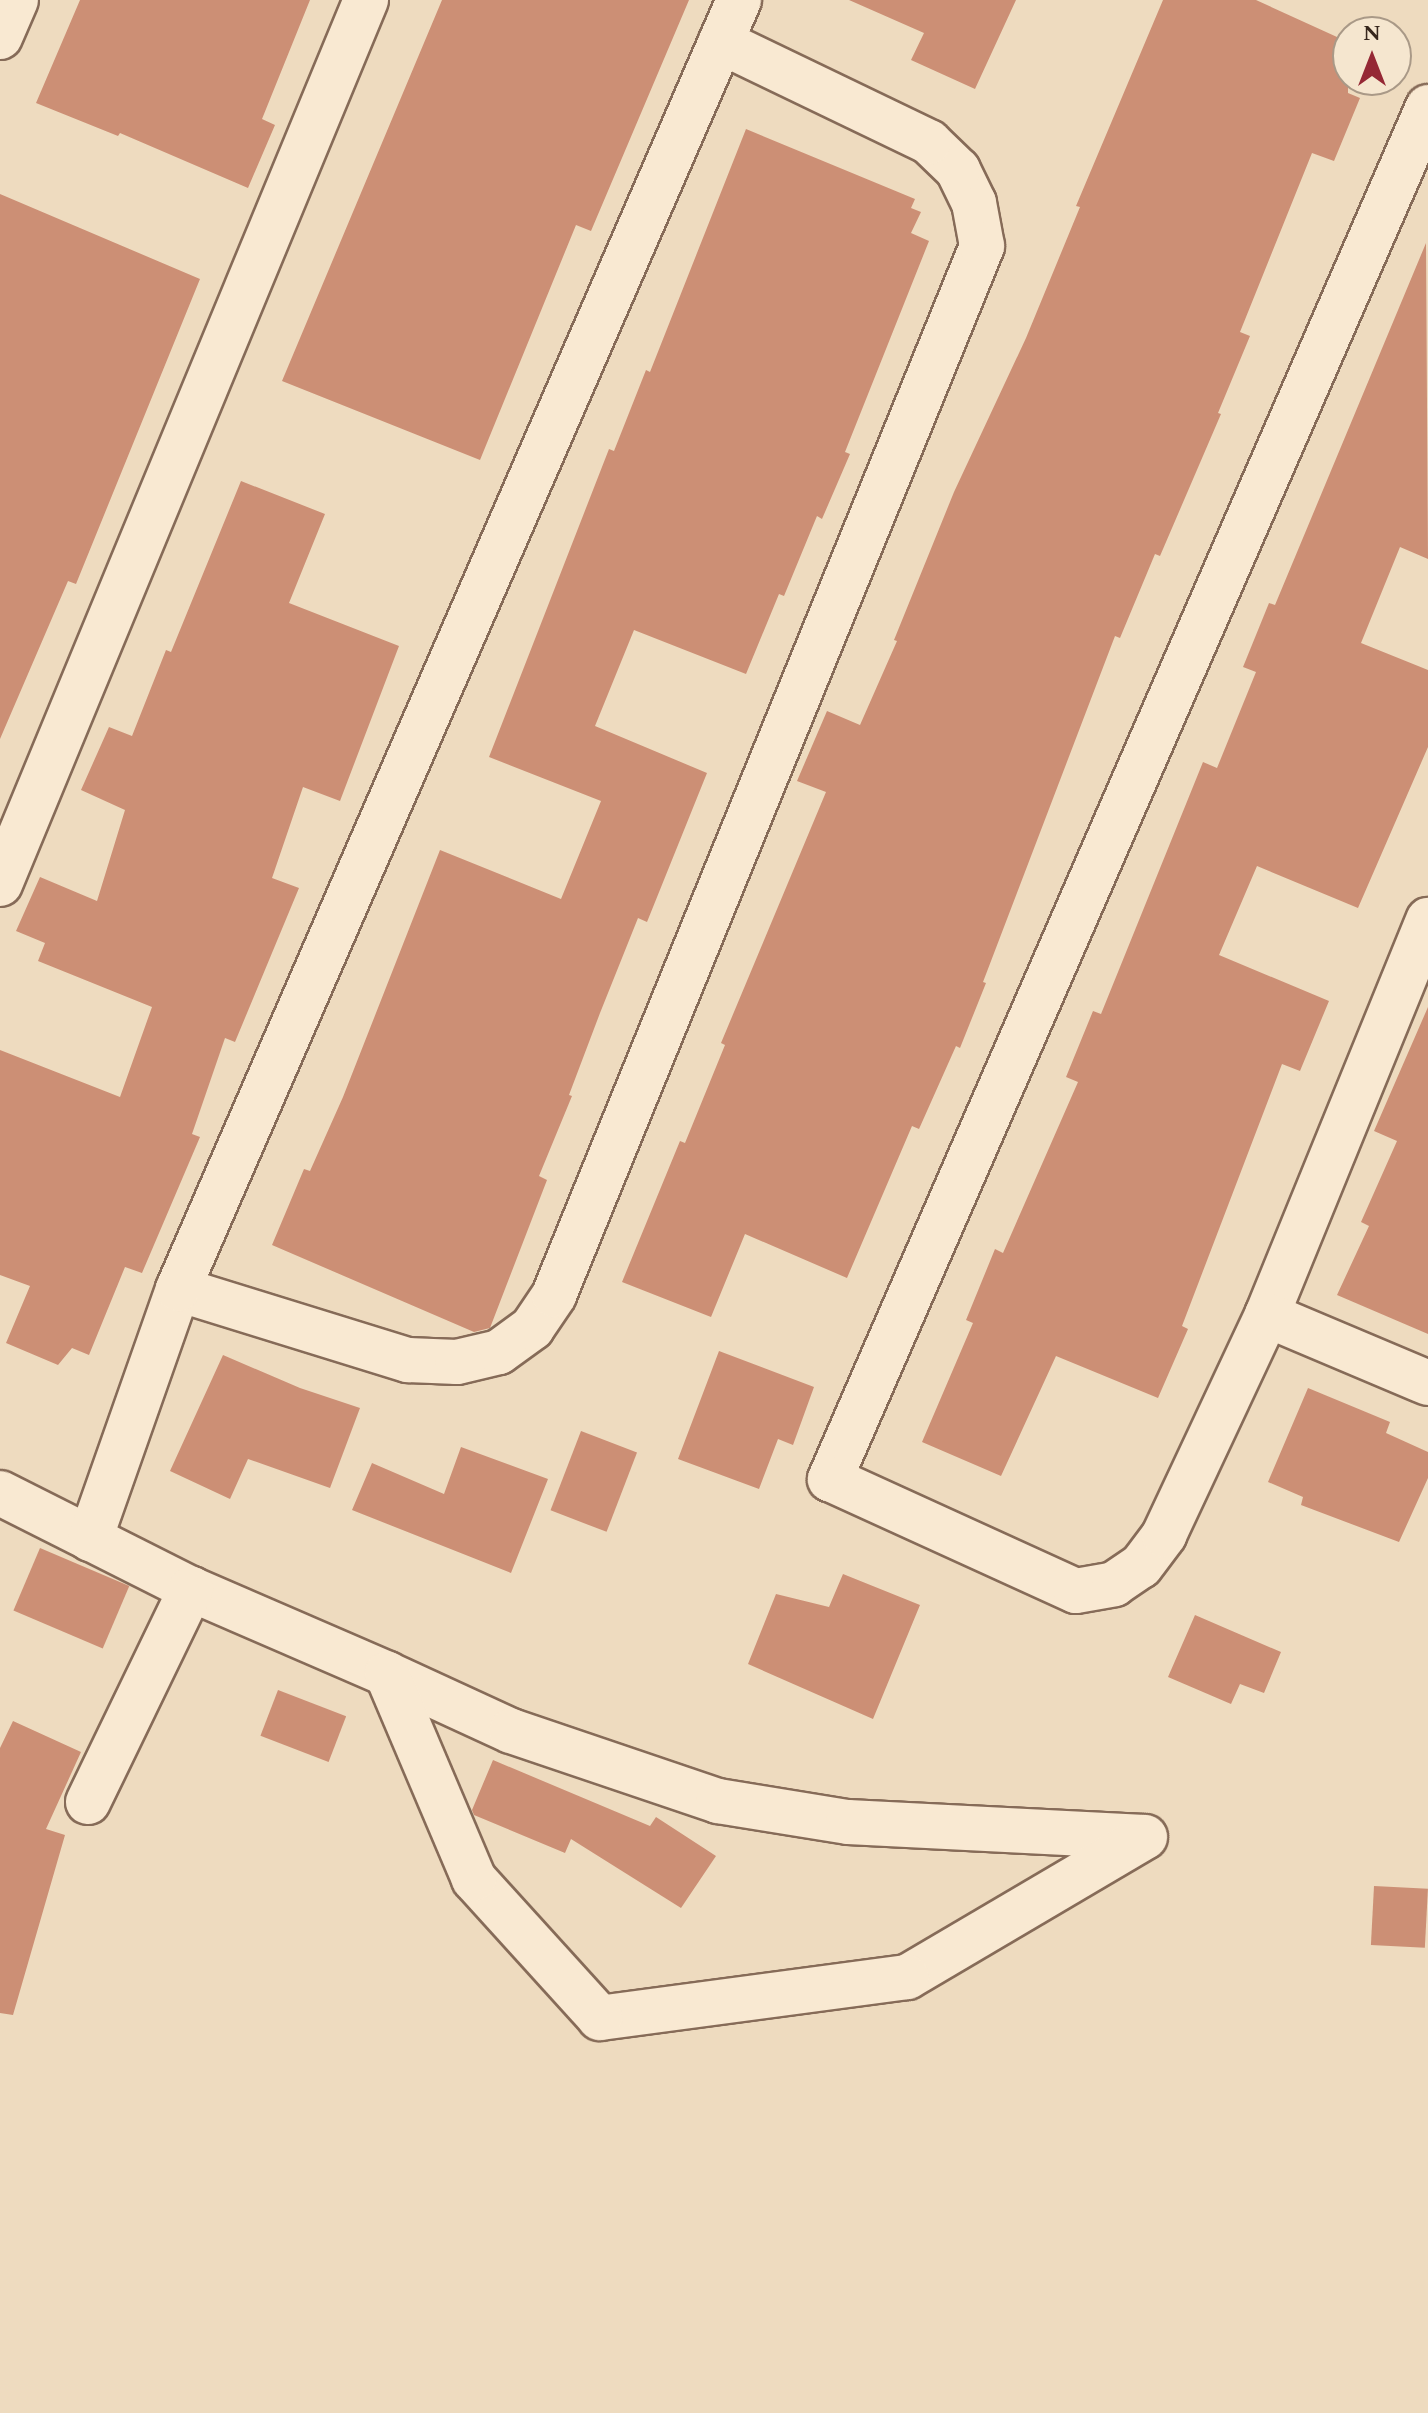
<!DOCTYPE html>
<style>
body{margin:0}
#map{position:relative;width:1428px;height:2413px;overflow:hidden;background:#eedbbf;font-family:Spectral,serif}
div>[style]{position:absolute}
.building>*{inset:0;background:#cc8f75;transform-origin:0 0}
.roads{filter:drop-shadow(2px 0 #866b58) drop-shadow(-2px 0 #866b58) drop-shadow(0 2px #866b58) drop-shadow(0 -2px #866b58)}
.minor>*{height:44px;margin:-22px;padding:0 22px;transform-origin:22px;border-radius:22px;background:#f9e9d2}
span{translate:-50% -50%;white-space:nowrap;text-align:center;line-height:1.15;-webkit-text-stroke:8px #f5e6cf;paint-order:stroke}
.north{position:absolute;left:1332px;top:16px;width:80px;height:80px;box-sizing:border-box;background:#f5e6cf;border:2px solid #a99987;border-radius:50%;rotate:0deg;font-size:22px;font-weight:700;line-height:32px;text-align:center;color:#36261c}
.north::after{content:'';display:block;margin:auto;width:28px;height:36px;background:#952835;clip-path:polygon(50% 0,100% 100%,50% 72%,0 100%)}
</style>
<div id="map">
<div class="building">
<div style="clip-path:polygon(80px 0,310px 0,262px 119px,275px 125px,248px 188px,120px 133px,118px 136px,36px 103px)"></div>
<div style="clip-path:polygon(442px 0,689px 0,591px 231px,576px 225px,480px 460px,282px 381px)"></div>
<div style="clip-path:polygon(849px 0,1016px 0,975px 89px,911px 60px,924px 33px)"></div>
<div style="clip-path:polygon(1163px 0,1256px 0,1348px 42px,1348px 93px,1360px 98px,1334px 161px,1312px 153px,1240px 332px,1250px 336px,1218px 413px,1221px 414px,1160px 556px,1155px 554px,1120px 638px,1115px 636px,983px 982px,986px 983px,960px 1048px,956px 1046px,919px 1129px,912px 1126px,847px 1278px,745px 1234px,711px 1317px,622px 1282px,680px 1141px,685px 1143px,725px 1045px,721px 1043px,826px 792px,797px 781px,827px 711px,860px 725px,897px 641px,894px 640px,954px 492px,1026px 338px,1080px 207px,1076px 206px)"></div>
<div style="clip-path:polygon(746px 129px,915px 199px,911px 208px,921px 212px,911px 233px,929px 241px,845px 452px,850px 454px,822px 519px,817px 516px,784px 596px,779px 594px,746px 674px,634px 630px,595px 726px,707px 773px,647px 922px,638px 918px,600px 1013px,569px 1095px,572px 1096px,539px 1176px,547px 1180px,490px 1328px,474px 1332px,272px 1245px,304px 1169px,310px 1171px,343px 1097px,440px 850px,561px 899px,601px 801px,489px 757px,609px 449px,614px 451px,646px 370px,650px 372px)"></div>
<div style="clip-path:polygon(0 194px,200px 279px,76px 584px,68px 581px,0 739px)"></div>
<div style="clip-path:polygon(1426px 243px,1428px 559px,1400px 547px,1361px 643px,1428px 670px,1428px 747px,1358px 908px,1257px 866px,1219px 955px,1329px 1001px,1300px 1071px,1282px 1064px,1182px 1326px,1188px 1329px,1158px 1398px,1056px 1356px,1001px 1476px,922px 1442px,973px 1323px,966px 1320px,995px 1249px,1003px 1253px,1078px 1082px,1066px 1077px,1093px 1011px,1101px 1014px,1203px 762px,1217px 768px,1256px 672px,1243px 667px,1269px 603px,1275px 605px)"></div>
<div style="clip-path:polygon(241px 481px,325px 514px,289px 603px,399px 646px,340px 801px,303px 787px,272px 878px,299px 888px,235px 1042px,225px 1038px,192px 1134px,200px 1137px,142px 1273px,125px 1267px,89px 1355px,72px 1348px,58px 1365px,6px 1343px,30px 1286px,0 1275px,0 1050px,120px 1097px,152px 1007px,38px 961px,45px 943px,16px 931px,40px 877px,97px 901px,125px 810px,81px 790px,109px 727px,132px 736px,166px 650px,171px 652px)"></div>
<div style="clip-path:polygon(1428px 1007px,1428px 1334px,1337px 1295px,1369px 1226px,1361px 1222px,1397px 1141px,1374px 1131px)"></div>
<div style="clip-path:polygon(719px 1351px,814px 1387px,793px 1445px,778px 1439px,759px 1489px,678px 1459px)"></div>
<div style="clip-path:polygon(223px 1355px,300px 1388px,360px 1408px,330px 1488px,248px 1459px,230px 1499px,170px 1471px)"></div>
<div style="clip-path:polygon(1308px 1388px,1390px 1422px,1386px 1433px,1428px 1452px,1428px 1478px,1399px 1542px,1301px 1505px,1303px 1497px,1268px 1482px)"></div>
<div style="left:581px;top:1431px;width:60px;height:85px;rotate:21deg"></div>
<div style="clip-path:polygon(461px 1447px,548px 1479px,511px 1573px,352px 1510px,372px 1463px,444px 1494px)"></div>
<div style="left:40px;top:1548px;width:97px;height:68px;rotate:23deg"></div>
<div style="clip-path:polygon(843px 1574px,920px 1605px,873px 1719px,748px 1664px,776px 1594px,829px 1607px)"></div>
<div style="clip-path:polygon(1195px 1615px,1281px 1652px,1264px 1693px,1240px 1684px,1231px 1704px,1168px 1677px)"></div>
<div style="left:278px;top:1690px;width:73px;height:49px;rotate:21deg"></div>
<div style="clip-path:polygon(13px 1721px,81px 1752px,46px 1829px,65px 1835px,13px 2015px,0 2013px,0 1748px)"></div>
<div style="clip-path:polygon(493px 1760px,650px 1826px,656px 1817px,716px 1856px,681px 1908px,571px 1839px,565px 1853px,474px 1815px,472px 1810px)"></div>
<div style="left:1374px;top:1886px;width:54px;height:59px;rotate:3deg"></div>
</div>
<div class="roads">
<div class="minor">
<div style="left:0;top:37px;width:40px;rotate:-66.6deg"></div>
<div style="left:1428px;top:107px;width:1497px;rotate:113.55deg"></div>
<div style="left:830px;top:1479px;width:270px;rotate:24.5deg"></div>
<div style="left:1076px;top:1591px;width:39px;rotate:-10deg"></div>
<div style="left:1114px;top:1584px;width:32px;rotate:-34deg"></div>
<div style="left:1141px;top:1566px;width:39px;rotate:-53deg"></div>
<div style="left:1164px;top:1535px;width:243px;rotate:-64.9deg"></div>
<div style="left:1267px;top:1315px;width:427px;rotate:-67.8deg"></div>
<div style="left:0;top:884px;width:957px;rotate:-67.51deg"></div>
<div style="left:178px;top:1289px;width:241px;rotate:17.2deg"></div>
<div style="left:408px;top:1360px;width:49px;rotate:2.3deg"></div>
<div style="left:457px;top:1362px;width:43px;rotate:-13.4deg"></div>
<div style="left:499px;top:1352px;width:41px;rotate:-36deg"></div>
<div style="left:532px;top:1328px;width:40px;rotate:-56deg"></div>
<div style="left:554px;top:1295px;width:1133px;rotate:-67.8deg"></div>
<div style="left:982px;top:246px;width:44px;rotate:-100.5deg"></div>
<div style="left:974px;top:203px;width:37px;rotate:-116deg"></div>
<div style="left:958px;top:170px;width:40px;rotate:-136deg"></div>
<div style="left:929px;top:142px;width:231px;rotate:-154.3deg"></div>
<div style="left:1267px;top:1315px;width:175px;rotate:22.9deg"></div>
<div style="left:0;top:1493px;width:214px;rotate:26.7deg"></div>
<div style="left:191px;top:1589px;width:214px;rotate:23.4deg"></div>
<div style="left:387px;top:1674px;width:136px;rotate:24.7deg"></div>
<div style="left:511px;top:1731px;width:219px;rotate:18.7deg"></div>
<div style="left:718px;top:1801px;width:132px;rotate:9.2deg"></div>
<div style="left:848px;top:1822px;width:297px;rotate:2.9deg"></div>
<div style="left:1145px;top:1837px;width:276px;rotate:149.5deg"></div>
<div style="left:907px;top:1977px;width:310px;rotate:172.4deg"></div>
<div style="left:600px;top:2018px;width:188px;rotate:-132.2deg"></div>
<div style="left:474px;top:1879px;width:223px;rotate:-113deg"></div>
<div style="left:90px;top:1539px;width:265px;rotate:-70.6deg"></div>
<div style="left:178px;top:1289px;width:1406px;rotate:-66.48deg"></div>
<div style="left:88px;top:1802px;width:237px;rotate:-64.2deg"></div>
</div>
</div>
<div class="north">N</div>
</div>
